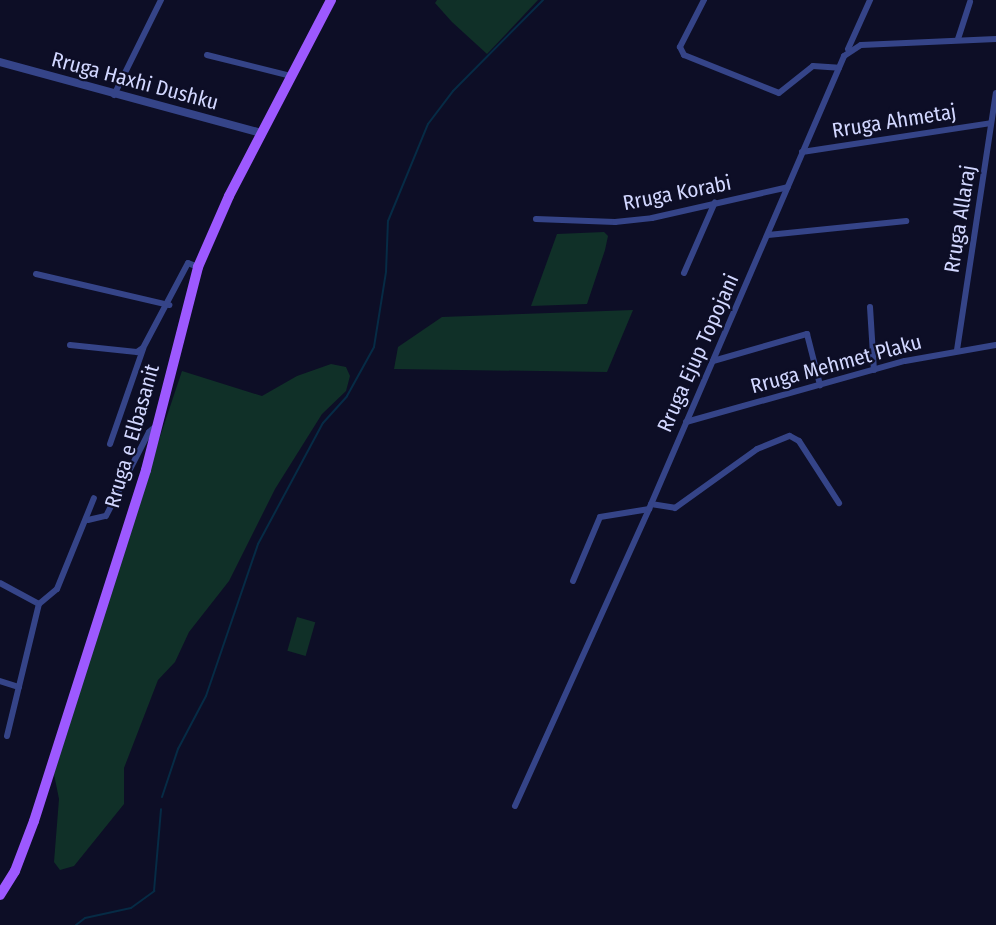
<!DOCTYPE html>
<style>
body{margin:0}
#map{position:relative;width:996px;height:925px;overflow:hidden;background:#0d0e26;font-family:"Fira Sans Condensed",sans-serif}
div>[style]{position:absolute}
.green>*{inset:0;background:#103028;transform-origin:0 0}
.stream>*{height:2px;margin:-1px;padding:0 1px;transform-origin:1px;border-radius:1px;background:#062b45}
.minor>*{height:6px;margin:-3px;padding:0 3px;transform-origin:3px;border-radius:3px;background:#354488}
.tertiary>*{height:8px;margin:-4px;padding:0 4px;transform-origin:4px;border-radius:4px;background:#354488}
.primary>*{height:10px;margin:-5px;padding:0 5px;transform-origin:5px;border-radius:5px;background:#9d59ff}
span{translate:-50% -50%;white-space:nowrap;text-align:center;line-height:1.15;-webkit-text-stroke:4.5px #0d0e26;paint-order:stroke}
.street-label{font-size:21px;color:#d2d7ff}
</style>
<div id="map">
<div class="green">
<div style="clip-path:polygon(437px 0,538px 0,487px 54px,452px 22px,435px 3px)"></div>
<div style="clip-path:polygon(604px 232px,608px 236px,605px 250px,587px 304px,531px 306px,557px 234px)"></div>
<div style="clip-path:polygon(633px 310px,607px 372px,394px 369px,398px 347px,442px 317px)"></div>
<div style="clip-path:polygon(331px 364px,346px 367px,350px 376px,346px 391px,322px 414px,275px 489px,229px 581px,189px 632px,175px 662px,158px 680px,124px 768px,124px 804px,74px 866px,60px 870px,54px 862px,59px 799px,54px 774px,116px 568px,182px 371px,262px 396px,297px 376px)"></div>
<div style="left:297px;top:617px;width:19px;height:35px;rotate:16deg"></div>
</div>
<div class="stream">
<div style="left:162px;top:797px;width:51px;rotate:-71.6deg"></div>
<div style="left:178px;top:749px;width:60px;rotate:-62.2deg"></div>
<div style="left:206px;top:696px;width:161px;rotate:-71.1deg"></div>
<div style="left:258px;top:544px;width:137px;rotate:-61.8deg"></div>
<div style="left:323px;top:423px;width:36px;rotate:-48deg"></div>
<div style="left:347px;top:396px;width:56px;rotate:-61.1deg"></div>
<div style="left:374px;top:347px;width:76px;rotate:-80.9deg"></div>
<div style="left:386px;top:272px;width:51px;rotate:-87.8deg"></div>
<div style="left:388px;top:221px;width:105px;rotate:-67.6deg"></div>
<div style="left:428px;top:124px;width:41px;rotate:-52.9deg"></div>
<div style="left:453px;top:91px;width:128px;rotate:-45.3deg"></div>
<div style="left:76px;top:925px;width:11px;rotate:-38deg"></div>
<div style="left:85px;top:918px;width:47px;rotate:-12.3deg"></div>
<div style="left:131px;top:908px;width:29px;rotate:-36deg"></div>
<div style="left:154px;top:891px;width:82px;rotate:-85.1deg"></div>
</div>
<div class="minor">
<div style="left:704px;top:0;width:53px;rotate:117.1deg"></div>
<div style="left:680px;top:47px;width:9px;rotate:63deg"></div>
<div style="left:684px;top:55px;width:102px;rotate:21.8deg"></div>
<div style="left:779px;top:93px;width:43px;rotate:-38.5deg"></div>
<div style="left:813px;top:66px;width:26px;rotate:4deg"></div>
<div style="left:958px;top:39px;width:39px;rotate:-72deg"></div>
<div style="left:848px;top:49px;width:54px;rotate:-65.8deg"></div>
<div style="left:207px;top:55px;width:87px;rotate:14deg"></div>
<div style="left:114px;top:95px;width:106px;rotate:-63.7deg"></div>
<div style="left:802px;top:152px;width:191px;rotate:-8.7deg"></div>
<div style="left:536px;top:219px;width:79px;rotate:2.2deg"></div>
<div style="left:615px;top:222px;width:37px;rotate:-6deg"></div>
<div style="left:652px;top:218px;width:139px;rotate:-12.8deg"></div>
<div style="left:768px;top:235px;width:139px;rotate:-5.8deg"></div>
<div style="left:684px;top:273px;width:77px;rotate:-66.4deg"></div>
<div style="left:36px;top:274px;width:137px;rotate:13.1deg"></div>
<div style="left:870px;top:307px;width:63px;rotate:86.4deg"></div>
<div style="left:70px;top:345px;width:67px;rotate:6deg"></div>
<div style="left:137px;top:352px;width:7px;rotate:-34deg"></div>
<div style="left:143px;top:348px;width:96px;rotate:-62.1deg"></div>
<div style="left:188px;top:263px;width:11px;rotate:22deg"></div>
<div style="left:957px;top:350px;width:260px;rotate:-81.4deg"></div>
<div style="left:713px;top:361px;width:98px;rotate:-16deg"></div>
<div style="left:807px;top:334px;width:53px;rotate:75.7deg"></div>
<div style="left:686px;top:422px;width:227px;rotate:-15.6deg"></div>
<div style="left:905px;top:361px;width:92px;rotate:-10deg"></div>
<div style="left:110px;top:444px;width:101px;rotate:-70.8deg"></div>
<div style="left:651px;top:504px;width:24px;rotate:9deg"></div>
<div style="left:675px;top:508px;width:101px;rotate:-35.7deg"></div>
<div style="left:757px;top:449px;width:35px;rotate:-22deg"></div>
<div style="left:790px;top:436px;width:10px;rotate:29deg"></div>
<div style="left:799px;top:441px;width:74px;rotate:57.2deg"></div>
<div style="left:88px;top:520px;width:18px;rotate:-13deg"></div>
<div style="left:106px;top:516px;width:94px;rotate:-62.9deg"></div>
<div style="left:149px;top:432px;width:8px;rotate:-40deg"></div>
<div style="left:573px;top:581px;width:69px;rotate:-67.1deg"></div>
<div style="left:600px;top:517px;width:50px;rotate:-9.3deg"></div>
<div style="left:0;top:583px;width:44px;rotate:28.3deg"></div>
<div style="left:0;top:681px;width:20px;rotate:18deg"></div>
<div style="left:7px;top:736px;width:136px;rotate:-76.4deg"></div>
<div style="left:39px;top:604px;width:23px;rotate:-40deg"></div>
<div style="left:57px;top:589px;width:98px;rotate:-67.9deg"></div>
<div style="left:515px;top:806px;width:326px;rotate:-65.7deg"></div>
<div style="left:649px;top:509px;width:493px;rotate:-66.7deg"></div>
<div style="left:844px;top:56px;width:20px;rotate:-33deg"></div>
<div style="left:861px;top:45px;width:135px;rotate:-2.5deg"></div>
</div>
<div class="tertiary">
<div style="left:0;top:62px;width:270px;rotate:15.2deg"></div>
</div>
<div class="primary">
<div style="left:0;top:895px;width:28px;rotate:-58deg"></div>
<div style="left:15px;top:871px;width:53px;rotate:-69.2deg"></div>
<div style="left:34px;top:821px;width:368px;rotate:-72.3deg"></div>
<div style="left:146px;top:470px;width:210px;rotate:-75.6deg"></div>
<div style="left:198px;top:267px;width:77px;rotate:-66.4deg"></div>
<div style="left:229px;top:196px;width:221px;rotate:-62.5deg"></div>
</div>
<div class="street-label">
<span style="left:135px;top:81px;rotate:15deg">Rruga Haxhi Dushku</span>
<span style="left:894px;top:121px;rotate:-9deg">Rruga Ahmetaj</span>
<span style="left:677px;top:193px;rotate:-11deg">Rruga Korabi</span>
<span style="left:960px;top:219px;rotate:-81deg">Rruga Allaraj</span>
<span style="left:698px;top:353px;rotate:-66deg">Rruga Ejup Topojani</span>
<span style="left:836px;top:364px;rotate:-15deg">Rruga Mehmet Plaku</span>
<span style="left:132px;top:436px;rotate:-74deg">Rruga e Elbasanit</span>
</div>
</div>
